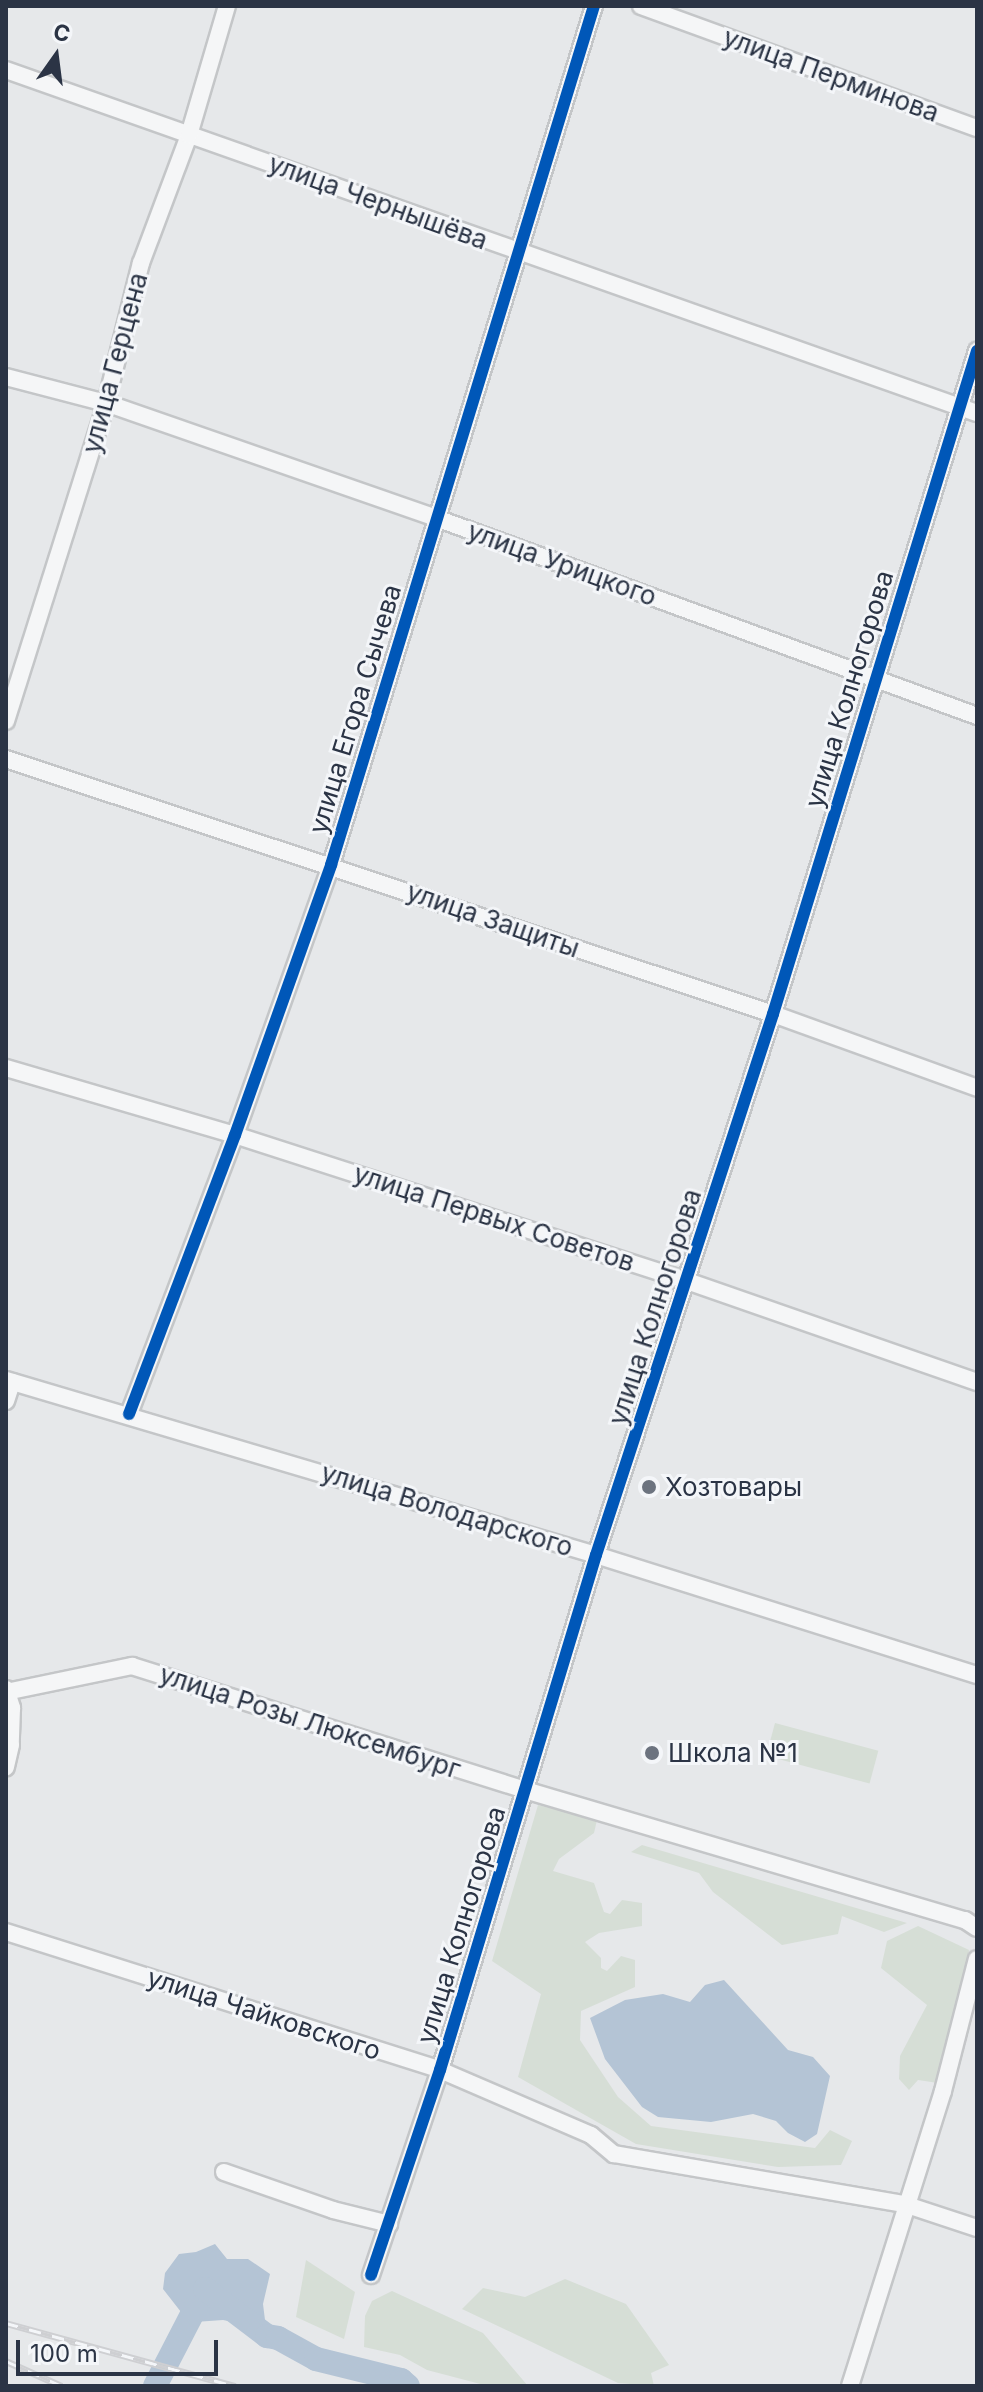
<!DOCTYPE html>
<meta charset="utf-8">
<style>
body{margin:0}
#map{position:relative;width:983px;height:2392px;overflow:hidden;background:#e6e8ea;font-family:Inter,sans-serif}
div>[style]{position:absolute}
.green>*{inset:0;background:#d6ded6;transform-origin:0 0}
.water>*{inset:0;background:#b4c4d5}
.river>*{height:24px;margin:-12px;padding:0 12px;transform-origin:12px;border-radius:12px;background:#b4c4d5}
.roads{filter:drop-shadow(2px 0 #c4c6c8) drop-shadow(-2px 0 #c4c6c8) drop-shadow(0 2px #c4c6c8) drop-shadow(0 -2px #c4c6c8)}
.minor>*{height:16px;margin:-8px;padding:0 8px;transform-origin:8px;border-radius:8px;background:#f5f6f7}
.rail>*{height:7px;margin-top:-3.5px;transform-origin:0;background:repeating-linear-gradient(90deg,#f4f6f9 0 12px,#cecfd2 0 24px);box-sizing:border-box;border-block:2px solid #cecfd2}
.cycleway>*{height:12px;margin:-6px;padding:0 6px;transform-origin:6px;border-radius:6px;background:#0057b8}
.dots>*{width:22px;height:22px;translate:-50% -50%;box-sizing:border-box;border:4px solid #f4f6f9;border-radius:50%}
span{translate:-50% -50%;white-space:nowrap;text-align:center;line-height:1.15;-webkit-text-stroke:6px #f4f6f9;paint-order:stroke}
.street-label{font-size:26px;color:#2b3445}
.poi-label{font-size:26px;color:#2b3445}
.left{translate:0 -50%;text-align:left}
.frame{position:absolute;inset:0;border:8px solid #2b3445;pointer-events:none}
.north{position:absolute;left:16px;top:16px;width:80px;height:80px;-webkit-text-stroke:6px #f4f6f9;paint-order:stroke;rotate:14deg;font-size:22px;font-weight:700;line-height:32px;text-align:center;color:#2b3445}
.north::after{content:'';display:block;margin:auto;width:28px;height:36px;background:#2b3445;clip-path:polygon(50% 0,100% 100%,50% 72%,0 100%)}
.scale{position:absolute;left:16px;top:2340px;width:202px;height:36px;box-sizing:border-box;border:4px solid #2b3445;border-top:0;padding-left:10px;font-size:24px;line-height:28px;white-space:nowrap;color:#2b3445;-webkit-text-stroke:6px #f4f6f9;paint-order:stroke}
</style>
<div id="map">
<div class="green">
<div style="left:775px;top:1723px;width:107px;height:34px;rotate:15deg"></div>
<div style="clip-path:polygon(538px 1805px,597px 1820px,594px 1833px,559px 1859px,553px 1871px,594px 1883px,604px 1912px,610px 1914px,622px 1900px,642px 1903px,642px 1926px,599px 1933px,585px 1942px,601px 1958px,601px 1968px,607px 1971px,621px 1956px,635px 1960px,635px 1987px,581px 2011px,580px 2040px,618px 2097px,651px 2126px,815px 2148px,830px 2130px,852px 2141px,841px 2165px,778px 2167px,636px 2144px,518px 2077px,541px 1994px,492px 1961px)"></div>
<div style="clip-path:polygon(642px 1845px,907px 1923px,884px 1932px,842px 1916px,838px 1934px,782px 1945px,713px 1892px,699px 1873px,631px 1852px)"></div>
<div style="clip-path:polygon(918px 1926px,969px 1950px,961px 2003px,938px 2083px,918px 2080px,909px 2090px,899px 2079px,900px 2056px,927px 2005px,881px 1968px,887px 1941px)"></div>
<div style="clip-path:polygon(306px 2260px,355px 2292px,344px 2339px,296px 2317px)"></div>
<div style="clip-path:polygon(565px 2279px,626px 2304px,669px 2365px,651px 2373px,654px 2386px,618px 2383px,462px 2309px,483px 2288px,525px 2297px)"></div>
<div style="clip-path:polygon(392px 2291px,483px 2333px,528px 2386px,488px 2386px,427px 2370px,400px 2355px,364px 2347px,365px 2316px,372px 2301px)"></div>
</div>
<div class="water">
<div style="clip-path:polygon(724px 1980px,788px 2050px,813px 2057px,830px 2076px,817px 2134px,805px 2142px,788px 2133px,776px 2121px,753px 2114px,711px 2122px,658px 2117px,642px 2107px,605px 2059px,590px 2018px,625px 2000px,663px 1994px,690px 2002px,705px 1985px)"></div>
<div style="clip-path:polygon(215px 2244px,227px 2259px,248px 2259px,270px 2274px,263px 2304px,267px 2336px,257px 2327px,223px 2320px,195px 2322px,181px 2312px,163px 2289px,165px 2273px,179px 2254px,196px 2252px)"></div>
</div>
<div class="river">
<div style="left:155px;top:2386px;width:109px;rotate:-62.7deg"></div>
<div style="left:205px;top:2289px;width:78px;rotate:37.2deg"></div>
<div style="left:267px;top:2336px;width:11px;rotate:10deg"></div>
<div style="left:278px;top:2338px;width:43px;rotate:28.9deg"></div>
<div style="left:316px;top:2359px;width:88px;rotate:13.9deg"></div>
<div style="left:401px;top:2380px;width:9px;rotate:41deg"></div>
</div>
<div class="roads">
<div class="minor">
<div style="left:641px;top:6px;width:357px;rotate:20deg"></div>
<div style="left:6px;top:70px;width:1030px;rotate:19.46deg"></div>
<div style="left:6px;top:377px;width:103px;rotate:14.6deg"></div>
<div style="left:106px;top:403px;width:349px;rotate:19.2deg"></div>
<div style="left:436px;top:518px;width:576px;rotate:20.1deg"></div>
<div style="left:6px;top:721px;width:333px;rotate:-72.5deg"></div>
<div style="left:106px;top:403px;width:144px;rotate:-76deg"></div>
<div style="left:141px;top:263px;width:137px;rotate:-69.4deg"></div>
<div style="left:189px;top:135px;width:134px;rotate:-73.6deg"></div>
<div style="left:6px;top:759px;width:808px;rotate:18.39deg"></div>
<div style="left:773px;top:1014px;width:217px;rotate:19.9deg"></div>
<div style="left:6px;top:1068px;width:239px;rotate:16.3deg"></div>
<div style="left:235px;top:1135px;width:475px;rotate:17.9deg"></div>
<div style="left:687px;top:1281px;width:307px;rotate:19.2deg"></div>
<div style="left:6px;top:1380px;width:615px;rotate:16.52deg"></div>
<div style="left:596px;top:1555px;width:399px;rotate:17.5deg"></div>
<div style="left:6px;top:1401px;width:20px;rotate:-72deg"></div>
<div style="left:129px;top:1414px;width:298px;rotate:-69.2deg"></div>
<div style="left:235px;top:1135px;width:287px;rotate:-70.4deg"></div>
<div style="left:331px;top:865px;width:898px;rotate:-72.98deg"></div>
<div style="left:6px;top:1689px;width:20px;rotate:72deg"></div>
<div style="left:12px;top:1708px;width:37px;rotate:92deg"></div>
<div style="left:11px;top:1745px;width:23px;rotate:103deg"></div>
<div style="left:6px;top:1692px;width:129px;rotate:-11.7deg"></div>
<div style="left:132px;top:1666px;width:412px;rotate:17.5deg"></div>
<div style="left:525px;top:1790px;width:459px;rotate:16.5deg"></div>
<div style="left:965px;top:1920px;width:14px;rotate:34deg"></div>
<div style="left:6px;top:1932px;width:455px;rotate:17.6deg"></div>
<div style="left:440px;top:2070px;width:164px;rotate:23.3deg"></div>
<div style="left:591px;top:2135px;width:30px;rotate:40deg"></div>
<div style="left:614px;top:2154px;width:294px;rotate:9.8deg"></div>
<div style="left:904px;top:2204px;width:77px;rotate:18.2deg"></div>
<div style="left:224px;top:2172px;width:115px;rotate:19.2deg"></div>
<div style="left:333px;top:2210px;width:58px;rotate:14deg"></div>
<div style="left:371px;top:2275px;width:216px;rotate:-71.4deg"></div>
<div style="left:440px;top:2070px;width:538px;rotate:-73.15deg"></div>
<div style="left:596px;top:1555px;width:569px;rotate:-71.88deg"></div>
<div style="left:773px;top:1014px;width:694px;rotate:-72.9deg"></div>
<div style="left:850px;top:2386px;width:309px;rotate:-72.5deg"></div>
<div style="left:943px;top:2091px;width:136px;rotate:-75.6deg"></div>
</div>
</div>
<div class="rail">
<div style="left:6px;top:2323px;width:238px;rotate:15.4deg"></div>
<div style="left:6px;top:2361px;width:61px;rotate:24.1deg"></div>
</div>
<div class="cycleway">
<div style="left:129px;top:1414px;width:298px;rotate:-69.2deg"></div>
<div style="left:235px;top:1135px;width:287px;rotate:-70.4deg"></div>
<div style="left:331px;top:865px;width:898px;rotate:-72.98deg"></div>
<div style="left:371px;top:2275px;width:216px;rotate:-71.4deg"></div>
<div style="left:440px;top:2070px;width:538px;rotate:-73.15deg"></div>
<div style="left:596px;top:1555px;width:569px;rotate:-71.88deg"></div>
<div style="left:773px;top:1014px;width:694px;rotate:-72.9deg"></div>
</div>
<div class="dots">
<div style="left:649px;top:1487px;background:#6c737f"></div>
<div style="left:652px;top:1753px;background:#6c737f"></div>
</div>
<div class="street-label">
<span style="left:831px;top:75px;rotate:20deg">улица Перминова</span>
<span style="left:378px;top:202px;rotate:20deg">улица Чернышёва</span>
<span style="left:115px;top:363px;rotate:-75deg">улица Герцена</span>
<span style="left:562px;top:564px;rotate:20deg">улица Урицкого</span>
<span style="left:849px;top:689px;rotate:-73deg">улица Колногорова</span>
<span style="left:355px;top:709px;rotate:-73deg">улица Егора Сычева</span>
<span style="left:493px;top:920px;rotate:19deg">улица Защиты</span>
<span style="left:494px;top:1218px;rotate:18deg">улица Первых Советов</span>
<span style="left:655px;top:1307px;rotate:-72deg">улица Колногорова</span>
<span style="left:447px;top:1510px;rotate:17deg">улица Володарского</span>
<span style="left:310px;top:1722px;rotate:18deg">улица Розы Люксембург</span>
<span style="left:461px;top:1925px;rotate:-73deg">улица Колногорова</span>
<span style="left:264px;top:2014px;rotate:18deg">улица Чайковского</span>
</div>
<div class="poi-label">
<span class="left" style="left:665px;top:1487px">Хозтовары</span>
<span class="left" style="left:668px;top:1753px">Школа №1</span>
</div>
<div class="frame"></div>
<div class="north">С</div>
<div class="scale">100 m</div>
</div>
